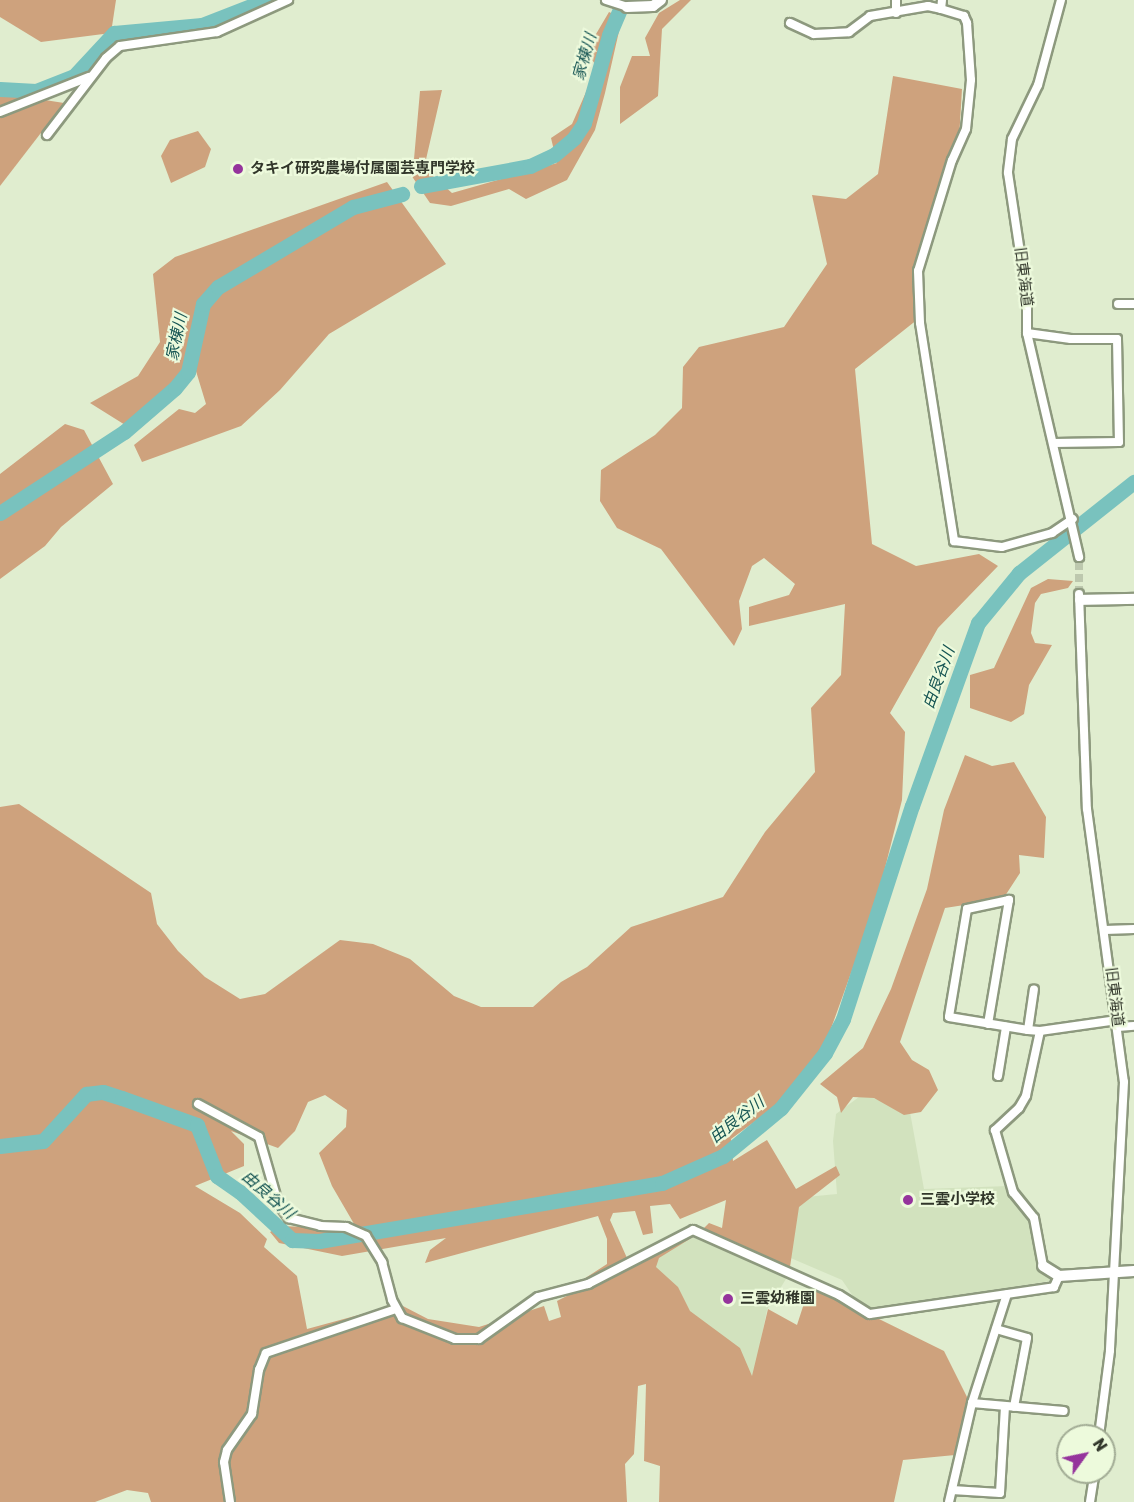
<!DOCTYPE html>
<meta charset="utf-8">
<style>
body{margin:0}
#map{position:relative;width:1134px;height:1502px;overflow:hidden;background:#e0edcf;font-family:Rubik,"Noto Sans JP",sans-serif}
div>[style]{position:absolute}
.built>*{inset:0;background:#d2e2be}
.forest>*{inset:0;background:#cea27d}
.river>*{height:15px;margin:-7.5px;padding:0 7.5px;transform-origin:7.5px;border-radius:7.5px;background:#79c2be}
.street-tunnel>*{height:8px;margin-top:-4px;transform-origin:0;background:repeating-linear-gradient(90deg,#bdc8ae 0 8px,transparent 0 12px)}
.roads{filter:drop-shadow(2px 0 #8d997e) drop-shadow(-2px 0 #8d997e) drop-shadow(0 2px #8d997e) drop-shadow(0 -2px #8d997e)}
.street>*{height:8px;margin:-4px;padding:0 4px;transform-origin:4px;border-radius:4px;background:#fff}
.secondary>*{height:10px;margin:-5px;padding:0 5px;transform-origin:5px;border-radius:5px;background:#fff}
.dots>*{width:16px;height:16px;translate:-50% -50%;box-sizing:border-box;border:3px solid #edfadc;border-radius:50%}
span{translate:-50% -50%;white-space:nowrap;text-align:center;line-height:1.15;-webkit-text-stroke:4.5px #edfadc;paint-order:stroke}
.poi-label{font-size:15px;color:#31362a;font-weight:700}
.left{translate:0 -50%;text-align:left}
.street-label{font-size:15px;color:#31362a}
.water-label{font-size:16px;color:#165553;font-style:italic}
.north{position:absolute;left:1056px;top:1424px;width:60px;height:60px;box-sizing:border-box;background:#edfadc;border:2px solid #a2ac95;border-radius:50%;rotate:57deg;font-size:16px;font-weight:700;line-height:24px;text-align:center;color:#31362a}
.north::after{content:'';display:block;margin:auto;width:21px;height:27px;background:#95349c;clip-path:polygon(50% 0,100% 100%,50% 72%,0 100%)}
</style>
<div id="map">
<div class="built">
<div style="clip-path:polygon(863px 1094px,910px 1112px,924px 1189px,1009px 1186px,1031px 1218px,1041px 1267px,1056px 1280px,871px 1310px,857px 1302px,842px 1280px,786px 1256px,794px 1203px,806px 1197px,837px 1194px,833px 1141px,836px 1114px)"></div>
<div style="clip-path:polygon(692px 1231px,789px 1274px,767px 1310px,753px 1379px,640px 1259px)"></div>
</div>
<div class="forest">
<div style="clip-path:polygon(0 0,116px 0,111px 33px,41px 42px,0 17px)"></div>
<div style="clip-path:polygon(680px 0,691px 0,662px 29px,658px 96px,620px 124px,620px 87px,632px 56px,650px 56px,645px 38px,659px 13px)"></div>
<div style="clip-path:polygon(609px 12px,622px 18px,605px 93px,595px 130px,567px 180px,526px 199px,509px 189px,451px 206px,430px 203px,407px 169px,414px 159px,420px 91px,442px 90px,424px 168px,452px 193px,557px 163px,551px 138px,572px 124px,597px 67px,586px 51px)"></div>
<div style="clip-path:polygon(893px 76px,962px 89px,959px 139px,913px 268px,918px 319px,855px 369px,872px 544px,916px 566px,979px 554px,998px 566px,938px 628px,890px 713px,905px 732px,902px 800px,876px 904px,825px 1045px,776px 1106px,731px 1139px,733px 1161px,767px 1140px,796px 1189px,836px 1166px,840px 1175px,799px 1207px,790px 1267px,703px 1229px,709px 1223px,722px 1228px,726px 1200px,680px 1219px,670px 1204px,650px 1206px,653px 1233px,643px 1235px,635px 1211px,613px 1213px,610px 1220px,627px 1258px,574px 1288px,570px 1288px,607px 1264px,607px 1239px,598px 1216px,425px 1263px,430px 1250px,446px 1238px,342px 1256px,279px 1243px,270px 1232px,280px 1226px,357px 1229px,332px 1186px,319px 1153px,346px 1127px,347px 1110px,325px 1095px,308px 1102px,295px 1131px,278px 1148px,231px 1131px,244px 1144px,244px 1166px,195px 1186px,240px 1213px,267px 1239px,264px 1247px,297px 1276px,307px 1329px,399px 1304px,428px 1319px,479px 1327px,544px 1306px,549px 1321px,561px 1317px,557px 1301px,694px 1231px,693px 1237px,659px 1258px,656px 1267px,678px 1287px,690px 1311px,740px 1348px,752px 1376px,768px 1309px,797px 1325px,810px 1285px,944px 1351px,969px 1401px,955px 1455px,903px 1460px,894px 1502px,659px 1502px,660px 1466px,644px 1461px,646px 1384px,638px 1386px,634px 1454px,625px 1464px,627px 1502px,151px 1502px,148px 1493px,127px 1490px,95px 1502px,0 1502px,0 807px,19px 804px,151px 893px,157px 924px,178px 951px,205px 977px,240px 999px,265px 994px,340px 940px,373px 944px,410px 959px,454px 996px,481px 1007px,533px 1007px,561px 982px,587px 967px,631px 927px,723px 897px,765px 832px,815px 772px,811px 708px,841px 675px,845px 604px,749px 626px,749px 607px,789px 595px,795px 584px,764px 558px,752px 566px,739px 601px,742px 629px,734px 646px,661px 549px,617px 528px,600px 501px,601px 470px,655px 435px,682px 408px,683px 367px,699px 347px,784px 327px,827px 264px,812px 195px,846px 199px,878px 174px)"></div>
<div style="clip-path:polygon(0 93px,64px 103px,0 186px)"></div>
<div style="clip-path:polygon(198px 131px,211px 149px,205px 167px,171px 183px,161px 156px,170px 140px)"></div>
<div style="clip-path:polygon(387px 182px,446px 264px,329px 334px,280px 390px,241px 426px,142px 462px,134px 445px,179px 409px,195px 413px,206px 404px,192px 358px,164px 395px,130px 428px,90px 403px,138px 376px,160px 342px,153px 274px,175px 257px)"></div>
<div style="clip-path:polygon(65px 424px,84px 430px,113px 484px,61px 527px,45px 546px,0 579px,0 474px)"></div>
<div style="clip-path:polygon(1048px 579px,1073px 581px,1068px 588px,1041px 594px,1035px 603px,1031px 633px,1035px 643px,1052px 645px,1029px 685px,1024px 714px,1011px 722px,970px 708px,970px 675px,994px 668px,1031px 588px)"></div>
<div style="clip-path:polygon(965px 755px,992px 766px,1014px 762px,1046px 817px,1044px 858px,1019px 855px,1020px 873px,1003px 899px,945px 908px,900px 1042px,912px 1060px,929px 1070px,938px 1090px,921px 1112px,904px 1115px,874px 1098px,853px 1097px,841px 1113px,837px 1097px,820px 1084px,863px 1048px,891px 989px,927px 889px,944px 810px)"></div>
</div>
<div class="river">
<div style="left:0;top:89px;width:36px;rotate:3deg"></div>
<div style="left:36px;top:91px;width:41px;rotate:-21.5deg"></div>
<div style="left:74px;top:76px;width:59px;rotate:-47.1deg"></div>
<div style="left:114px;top:33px;width:88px;rotate:-5.2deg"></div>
<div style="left:202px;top:25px;width:69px;rotate:-21.3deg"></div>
<div style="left:421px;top:186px;width:111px;rotate:-10.4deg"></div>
<div style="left:530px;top:166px;width:26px;rotate:-25deg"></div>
<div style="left:554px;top:155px;width:26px;rotate:-40deg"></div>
<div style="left:574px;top:138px;width:18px;rotate:-56deg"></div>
<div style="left:584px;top:123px;width:91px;rotate:-74.1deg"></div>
<div style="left:609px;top:35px;width:38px;rotate:-67deg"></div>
<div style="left:0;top:513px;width:148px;rotate:-33.2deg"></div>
<div style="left:124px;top:432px;width:67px;rotate:-40.8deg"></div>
<div style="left:175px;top:388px;width:21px;rotate:-51deg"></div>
<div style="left:188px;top:372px;width:70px;rotate:-77.6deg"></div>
<div style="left:203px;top:304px;width:23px;rotate:-49deg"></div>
<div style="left:218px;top:287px;width:157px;rotate:-30.7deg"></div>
<div style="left:353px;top:207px;width:51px;rotate:-14.9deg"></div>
<div style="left:0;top:1146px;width:43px;rotate:-6.6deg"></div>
<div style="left:43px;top:1141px;width:64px;rotate:-47.5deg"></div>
<div style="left:86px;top:1094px;width:17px;rotate:-7deg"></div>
<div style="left:103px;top:1092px;width:20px;rotate:18deg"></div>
<div style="left:122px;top:1098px;width:80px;rotate:19.8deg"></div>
<div style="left:197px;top:1125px;width:55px;rotate:68.6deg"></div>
<div style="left:217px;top:1176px;width:28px;rotate:35deg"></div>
<div style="left:240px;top:1192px;width:71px;rotate:42.7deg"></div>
<div style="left:292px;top:1240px;width:27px;rotate:2deg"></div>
<div style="left:319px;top:1241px;width:348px;rotate:-9.6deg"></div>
<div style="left:662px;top:1183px;width:67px;rotate:-23.9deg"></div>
<div style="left:723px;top:1156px;width:75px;rotate:-39.6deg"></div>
<div style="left:781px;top:1108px;width:70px;rotate:-51.3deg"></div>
<div style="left:825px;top:1053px;width:38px;rotate:-62deg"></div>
<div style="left:843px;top:1019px;width:224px;rotate:-72.1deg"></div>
<div style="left:912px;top:806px;width:195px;rotate:-70.2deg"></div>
<div style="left:978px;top:623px;width:65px;rotate:-50.6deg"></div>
<div style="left:1019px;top:573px;width:147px;rotate:-38.4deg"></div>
</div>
<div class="street-tunnel">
<div style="left:1079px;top:594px;width:37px;rotate:-90deg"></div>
</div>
<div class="roads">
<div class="street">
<div style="left:606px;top:0;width:22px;rotate:18deg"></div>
<div style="left:896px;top:0;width:13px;rotate:90deg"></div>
<div style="left:942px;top:0;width:9px;rotate:96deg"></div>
<div style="left:941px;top:9px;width:24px;rotate:17deg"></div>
<div style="left:964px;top:16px;width:8px;rotate:67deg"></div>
<div style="left:967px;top:23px;width:57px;rotate:86deg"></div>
<div style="left:971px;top:80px;width:49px;rotate:95.8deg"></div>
<div style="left:966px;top:129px;width:34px;rotate:114deg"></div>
<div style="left:952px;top:160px;width:116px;rotate:107deg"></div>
<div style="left:918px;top:271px;width:52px;rotate:87.8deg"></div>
<div style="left:920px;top:323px;width:221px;rotate:81.1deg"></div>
<div style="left:954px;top:541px;width:48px;rotate:7.1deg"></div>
<div style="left:1002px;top:547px;width:52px;rotate:-15.6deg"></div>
<div style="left:1052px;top:533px;width:25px;rotate:-34deg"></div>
<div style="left:1061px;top:0;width:88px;rotate:105.1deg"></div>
<div style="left:1038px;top:85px;width:60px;rotate:115.7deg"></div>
<div style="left:1012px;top:139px;width:34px;rotate:97deg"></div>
<div style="left:1008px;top:173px;width:127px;rotate:81.4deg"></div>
<div style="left:1027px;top:299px;width:34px;rotate:90deg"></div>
<div style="left:1027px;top:333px;width:230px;rotate:76.9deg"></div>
<div style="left:790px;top:23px;width:26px;rotate:25deg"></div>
<div style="left:814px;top:34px;width:35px;rotate:-3deg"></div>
<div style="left:849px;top:32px;width:26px;rotate:-37deg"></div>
<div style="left:870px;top:16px;width:59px;rotate:-9.8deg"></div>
<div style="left:928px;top:6px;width:13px;rotate:13deg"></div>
<div style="left:0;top:112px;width:96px;rotate:-21.5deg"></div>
<div style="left:47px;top:135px;width:97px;rotate:-52.5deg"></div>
<div style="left:106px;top:58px;width:18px;rotate:-41deg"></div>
<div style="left:120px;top:46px;width:98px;rotate:-8.2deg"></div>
<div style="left:217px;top:32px;width:78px;rotate:-24.3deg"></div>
<div style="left:1118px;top:304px;width:16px"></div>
<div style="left:1027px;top:333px;width:44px;rotate:7.8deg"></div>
<div style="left:1071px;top:339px;width:46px"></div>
<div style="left:1117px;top:339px;width:103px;rotate:88.9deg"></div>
<div style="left:1119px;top:442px;width:65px;rotate:179.1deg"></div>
<div style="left:1079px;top:594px;width:215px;rotate:87.9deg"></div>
<div style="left:1087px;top:809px;width:275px;rotate:82.3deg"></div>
<div style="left:1124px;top:1082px;width:269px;rotate:93deg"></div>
<div style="left:1110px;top:1351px;width:86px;rotate:97.4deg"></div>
<div style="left:1105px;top:930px;width:29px;rotate:-2deg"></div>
<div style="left:988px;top:1024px;width:126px;rotate:-80.4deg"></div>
<div style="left:1009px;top:900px;width:43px;rotate:167.9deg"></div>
<div style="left:967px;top:909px;width:109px;rotate:99.5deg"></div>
<div style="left:949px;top:1017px;width:80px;rotate:9.3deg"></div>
<div style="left:1028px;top:1030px;width:12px;rotate:5deg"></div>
<div style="left:1040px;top:1031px;width:78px;rotate:-8.1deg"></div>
<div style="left:1118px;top:1027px;width:16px;rotate:-4deg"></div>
<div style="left:1028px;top:1030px;width:41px;rotate:-81.7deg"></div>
<div style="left:1040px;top:1031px;width:66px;rotate:102.2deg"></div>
<div style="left:1026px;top:1096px;width:14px;rotate:120deg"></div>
<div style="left:1019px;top:1108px;width:33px;rotate:137deg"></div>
<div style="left:995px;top:1130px;width:65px;rotate:73.8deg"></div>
<div style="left:1013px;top:1192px;width:33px;rotate:51deg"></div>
<div style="left:1034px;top:1218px;width:49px;rotate:79.4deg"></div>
<div style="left:998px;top:1076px;width:50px;rotate:-80.7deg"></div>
<div style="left:198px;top:1104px;width:69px;rotate:28.4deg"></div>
<div style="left:259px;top:1137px;width:69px;rotate:73.9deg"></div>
<div style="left:278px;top:1203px;width:19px;rotate:54deg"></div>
<div style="left:289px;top:1218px;width:32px;rotate:14deg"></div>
<div style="left:320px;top:1226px;width:26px;rotate:2deg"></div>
<div style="left:346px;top:1227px;width:22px;rotate:24deg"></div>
<div style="left:366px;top:1236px;width:31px;rotate:58deg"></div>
<div style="left:382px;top:1262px;width:39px;rotate:75deg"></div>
<div style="left:392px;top:1300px;width:21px;rotate:61deg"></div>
<div style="left:402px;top:1318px;width:57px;rotate:21.6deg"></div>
<div style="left:455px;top:1339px;width:24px"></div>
<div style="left:479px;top:1339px;width:72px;rotate:-35.4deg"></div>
<div style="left:538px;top:1297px;width:52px;rotate:-14.6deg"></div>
<div style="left:588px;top:1284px;width:118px;rotate:-27.2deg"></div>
<div style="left:693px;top:1230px;width:160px;rotate:24deg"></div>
<div style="left:839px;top:1295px;width:36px;rotate:32deg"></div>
<div style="left:870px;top:1314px;width:186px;rotate:-8.3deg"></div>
<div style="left:1054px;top:1287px;width:12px;rotate:-66deg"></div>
<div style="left:996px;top:1329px;width:32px;rotate:16deg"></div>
<div style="left:1027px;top:1338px;width:70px;rotate:100.7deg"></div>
<div style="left:972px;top:1403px;width:92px;rotate:5deg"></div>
<div style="left:952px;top:1490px;width:48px;rotate:3.6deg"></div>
<div style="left:1000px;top:1493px;width:87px;rotate:-86.7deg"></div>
<div style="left:230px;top:1502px;width:40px;rotate:-98.5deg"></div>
<div style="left:224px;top:1462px;width:12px;rotate:-76deg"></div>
<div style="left:227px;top:1450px;width:44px;rotate:-55.2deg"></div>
<div style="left:252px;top:1414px;width:45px;rotate:-81deg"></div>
<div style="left:259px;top:1370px;width:18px;rotate:-68deg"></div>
<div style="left:266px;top:1353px;width:137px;rotate:-18.7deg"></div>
<div style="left:949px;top:1502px;width:102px;rotate:-76.9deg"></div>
<div style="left:972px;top:1403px;width:114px;rotate:-72.2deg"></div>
<div style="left:1090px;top:1502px;width:30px;rotate:-81deg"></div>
</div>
<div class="secondary">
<div style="left:627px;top:7px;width:26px;rotate:-2deg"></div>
<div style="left:653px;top:6px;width:10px;rotate:-37deg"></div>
<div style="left:1080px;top:600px;width:54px;rotate:-1.1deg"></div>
<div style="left:1043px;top:1266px;width:19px;rotate:32deg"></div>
<div style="left:1059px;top:1276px;width:75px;rotate:-3.8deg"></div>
</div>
</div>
<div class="dots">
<div style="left:238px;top:169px;background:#95349c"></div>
<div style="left:908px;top:1200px;background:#95349c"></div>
<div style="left:728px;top:1299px;background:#95349c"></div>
</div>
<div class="poi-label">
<span class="left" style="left:250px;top:169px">タキイ研究農場付属園芸専門学校</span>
<span class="left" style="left:920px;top:1200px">三雲小学校</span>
<span class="left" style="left:740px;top:1299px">三雲幼稚園</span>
</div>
<div class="street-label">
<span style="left:1023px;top:277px;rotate:83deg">旧東海道</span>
<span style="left:1114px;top:997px;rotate:83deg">旧東海道</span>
</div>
<div class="water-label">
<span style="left:585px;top:57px;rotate:-74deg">家棟川</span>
<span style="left:177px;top:337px;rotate:-78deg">家棟川</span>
<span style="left:939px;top:678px;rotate:-70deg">由良谷川</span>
<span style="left:737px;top:1120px;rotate:-38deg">由良谷川</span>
<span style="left:268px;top:1195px;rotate:41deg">由良谷川</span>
</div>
<div class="north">N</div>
</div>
